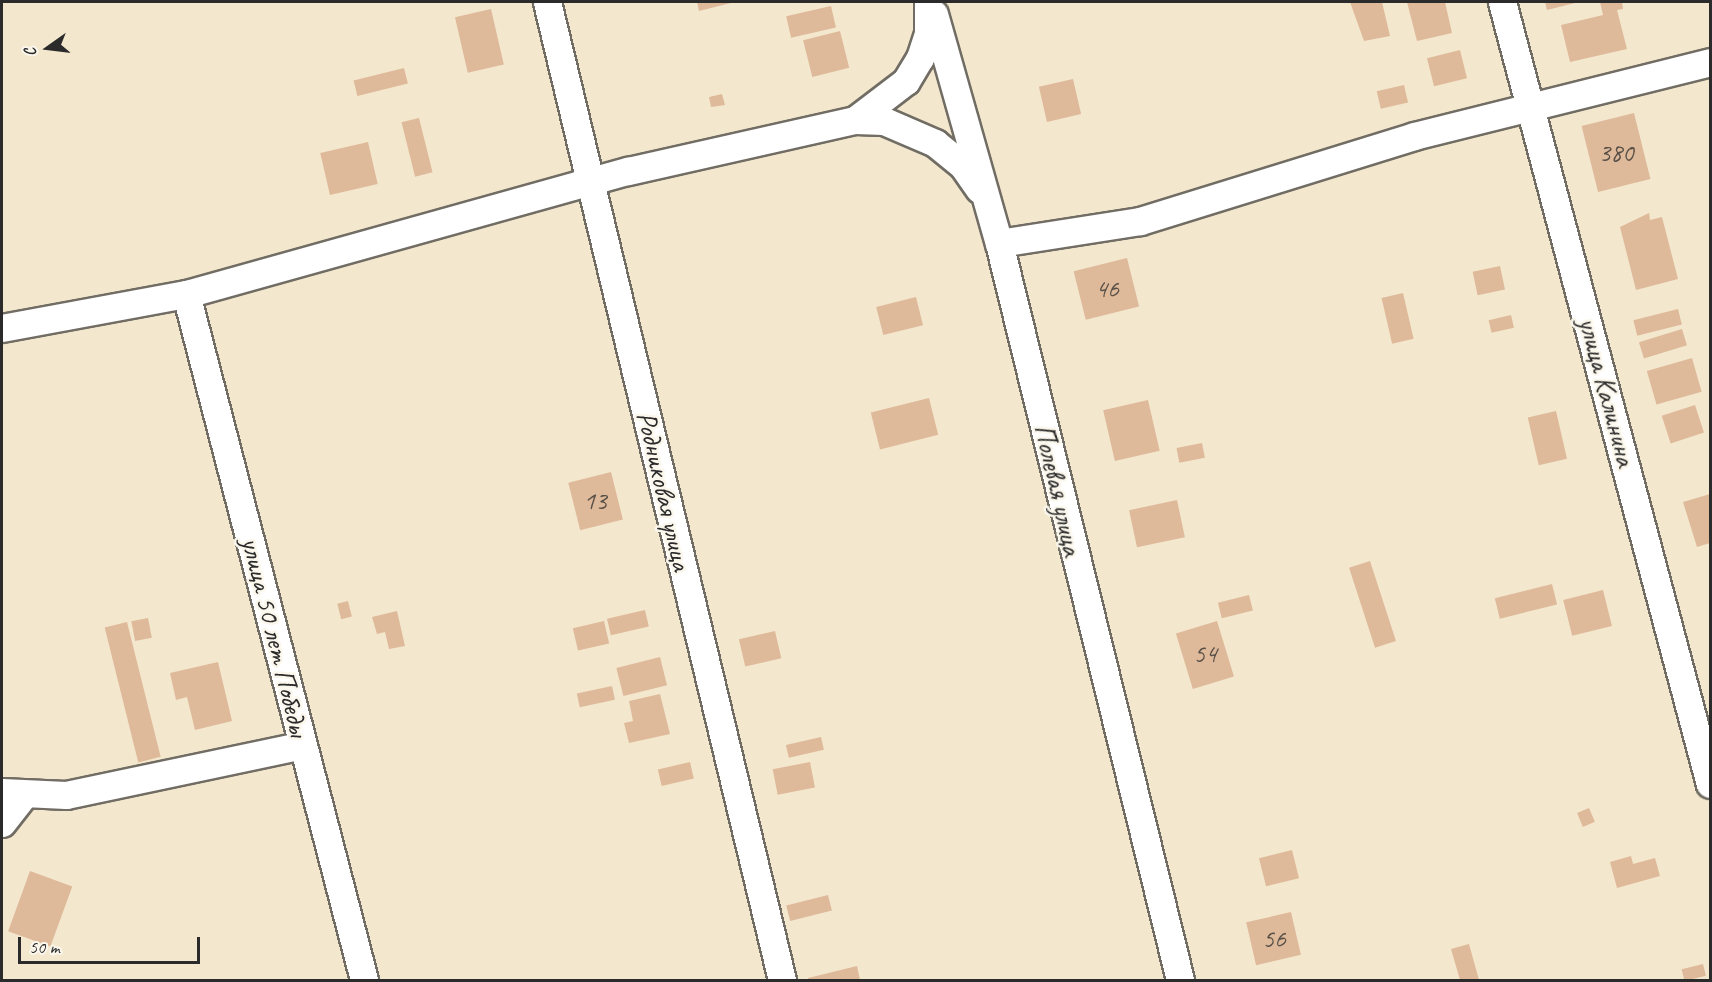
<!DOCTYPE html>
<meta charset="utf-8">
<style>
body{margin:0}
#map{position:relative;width:1712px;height:982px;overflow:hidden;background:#f3e7ce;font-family:Caveat,sans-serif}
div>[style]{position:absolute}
.building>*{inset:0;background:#dfba9a;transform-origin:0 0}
.roads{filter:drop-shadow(2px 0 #716d64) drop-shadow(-2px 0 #716d64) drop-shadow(0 2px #716d64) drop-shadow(0 -2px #716d64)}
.minor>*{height:27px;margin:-13.5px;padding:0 13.5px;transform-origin:13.5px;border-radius:13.5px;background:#fff}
span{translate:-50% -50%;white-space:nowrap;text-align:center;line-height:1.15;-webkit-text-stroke:5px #fbf7ec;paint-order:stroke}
.number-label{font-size:26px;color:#584f47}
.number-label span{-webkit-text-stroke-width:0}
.street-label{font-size:28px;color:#2b2b2b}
.frame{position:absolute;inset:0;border:3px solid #2b2b2b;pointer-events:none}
.north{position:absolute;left:18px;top:18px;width:60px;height:60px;-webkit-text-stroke:4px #fbf7ec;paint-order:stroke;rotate:256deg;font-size:16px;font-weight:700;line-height:24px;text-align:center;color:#2b2b2b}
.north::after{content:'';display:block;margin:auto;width:21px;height:27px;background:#2b2b2b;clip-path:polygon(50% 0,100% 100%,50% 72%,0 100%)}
.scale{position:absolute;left:18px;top:937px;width:182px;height:27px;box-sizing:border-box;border:3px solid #2b2b2b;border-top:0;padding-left:8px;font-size:18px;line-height:21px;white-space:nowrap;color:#2b2b2b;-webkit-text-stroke:4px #fbf7ec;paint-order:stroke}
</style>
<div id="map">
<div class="building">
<div style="clip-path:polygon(697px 2px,735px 2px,699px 11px)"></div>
<div style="clip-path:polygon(1350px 2px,1382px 2px,1390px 36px,1364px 41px)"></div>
<div style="clip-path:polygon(1407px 2px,1445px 2px,1452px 33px,1417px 41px)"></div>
<div style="clip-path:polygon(1545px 2px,1579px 2px,1547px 10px)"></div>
<div style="clip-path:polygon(1600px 2px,1622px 2px,1623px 9px,1617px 10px,1627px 49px,1570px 62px,1561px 25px,1603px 15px)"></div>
<div style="left:831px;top:6px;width:22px;height:46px;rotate:77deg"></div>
<div style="left:491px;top:9px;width:57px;height:37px;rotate:77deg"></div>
<div style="left:840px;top:31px;width:38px;height:38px;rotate:76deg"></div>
<div style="left:1460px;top:50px;width:29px;height:34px;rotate:76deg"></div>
<div style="left:404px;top:68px;width:16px;height:52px;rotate:76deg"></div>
<div style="left:1073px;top:79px;width:36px;height:35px;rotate:77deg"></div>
<div style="left:1404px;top:85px;width:18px;height:28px;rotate:77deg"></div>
<div style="clip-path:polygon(722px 94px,725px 105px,711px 107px,709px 97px)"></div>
<div style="left:1634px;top:113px;width:68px;height:54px;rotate:76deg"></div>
<div style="left:419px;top:118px;width:56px;height:18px;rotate:76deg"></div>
<div style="left:368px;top:142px;width:43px;height:49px;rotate:77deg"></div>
<div style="clip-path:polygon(1649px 213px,1650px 220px,1662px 217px,1678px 279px,1636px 290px,1620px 227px)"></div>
<div style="left:1127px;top:258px;width:50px;height:55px;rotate:76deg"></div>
<div style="left:1500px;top:266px;width:24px;height:28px;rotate:78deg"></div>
<div style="left:1403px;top:293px;width:47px;height:22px;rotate:77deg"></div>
<div style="left:916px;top:297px;width:29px;height:41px;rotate:76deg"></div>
<div style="left:1678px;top:309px;width:16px;height:46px;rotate:76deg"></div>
<div style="left:1511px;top:315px;width:13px;height:23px;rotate:77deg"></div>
<div style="left:1682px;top:329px;width:17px;height:45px;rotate:73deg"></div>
<div style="left:1692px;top:358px;width:35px;height:47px;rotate:74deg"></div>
<div style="left:929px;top:398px;width:38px;height:60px;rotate:76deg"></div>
<div style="left:1148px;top:400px;width:52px;height:46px;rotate:77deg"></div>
<div style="left:1695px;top:405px;width:29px;height:35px;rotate:72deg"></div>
<div style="left:1556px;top:411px;width:49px;height:29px;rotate:77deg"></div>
<div style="left:1202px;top:443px;width:15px;height:26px;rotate:79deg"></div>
<div style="left:611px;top:472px;width:49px;height:44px;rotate:76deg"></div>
<div style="clip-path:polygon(1710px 494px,1710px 543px,1697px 547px,1683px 502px)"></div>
<div style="left:1177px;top:500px;width:38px;height:49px;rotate:78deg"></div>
<div style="left:1370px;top:561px;width:84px;height:22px;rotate:72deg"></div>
<div style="left:1552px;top:584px;width:21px;height:59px;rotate:76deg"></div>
<div style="left:1603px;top:590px;width:37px;height:41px;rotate:76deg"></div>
<div style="left:1249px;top:595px;width:16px;height:32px;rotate:76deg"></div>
<div style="left:348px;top:601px;width:16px;height:11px;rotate:76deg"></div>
<div style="left:645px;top:610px;width:17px;height:39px;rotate:77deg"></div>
<div style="clip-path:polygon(397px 611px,405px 646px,389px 649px,385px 632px,377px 634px,372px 617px)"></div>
<div style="left:148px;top:618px;width:20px;height:17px;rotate:79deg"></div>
<div style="left:604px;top:621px;width:23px;height:32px;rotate:77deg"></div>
<div style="left:1217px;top:621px;width:58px;height:43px;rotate:73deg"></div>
<div style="left:127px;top:622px;width:139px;height:23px;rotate:76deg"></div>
<div style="left:775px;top:631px;width:28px;height:37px;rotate:77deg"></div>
<div style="left:660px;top:657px;width:29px;height:45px;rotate:76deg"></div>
<div style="clip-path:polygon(218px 662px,232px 721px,195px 730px,187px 697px,176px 700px,170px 673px)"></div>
<div style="left:612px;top:686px;width:14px;height:36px;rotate:78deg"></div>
<div style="clip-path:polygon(660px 694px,670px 734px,629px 743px,624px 723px,633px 721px,629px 701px)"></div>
<div style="left:821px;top:737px;width:13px;height:36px;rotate:77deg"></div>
<div style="left:690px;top:762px;width:17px;height:33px;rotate:77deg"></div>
<div style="left:810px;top:762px;width:26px;height:38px;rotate:79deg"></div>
<div style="left:1589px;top:808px;width:15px;height:13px;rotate:67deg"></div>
<div style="left:1292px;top:850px;width:29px;height:34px;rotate:76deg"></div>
<div style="clip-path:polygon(1631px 856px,1633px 864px,1655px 858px,1660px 876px,1617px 888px,1610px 862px)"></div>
<div style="left:30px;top:871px;width:45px;height:64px;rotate:20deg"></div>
<div style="left:828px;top:895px;width:16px;height:43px;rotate:76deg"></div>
<div style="left:1291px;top:912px;width:44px;height:46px;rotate:77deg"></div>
<div style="clip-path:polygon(1469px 944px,1479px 980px,1460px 980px,1451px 949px)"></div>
<div style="left:1703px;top:964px;width:12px;height:22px;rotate:76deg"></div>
<div style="clip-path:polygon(857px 966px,860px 980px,808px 980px,808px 978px)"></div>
</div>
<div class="roads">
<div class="minor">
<div style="left:547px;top:2px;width:1006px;rotate:76.49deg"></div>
<div style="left:1502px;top:2px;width:809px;rotate:75.11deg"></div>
<div style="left:934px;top:14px;width:238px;rotate:74.2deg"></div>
<div style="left:999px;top:243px;width:759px;rotate:76.2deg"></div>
<div style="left:855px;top:120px;width:29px;rotate:2deg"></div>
<div style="left:884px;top:121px;width:56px;rotate:23.3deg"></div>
<div style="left:935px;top:143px;width:36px;rotate:39deg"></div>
<div style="left:963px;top:166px;width:28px;rotate:55deg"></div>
<div style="left:999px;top:243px;width:143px;rotate:-8.9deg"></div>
<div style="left:1140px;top:221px;width:287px;rotate:-17.2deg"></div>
<div style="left:1414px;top:136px;width:305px;rotate:-14deg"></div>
<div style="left:186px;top:294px;width:709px;rotate:75.45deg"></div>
<div style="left:2px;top:328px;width:187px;rotate:-10.5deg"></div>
<div style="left:186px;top:294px;width:459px;rotate:-15.6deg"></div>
<div style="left:628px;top:171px;width:233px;rotate:-12.7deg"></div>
<div style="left:855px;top:120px;width:64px;rotate:-37.4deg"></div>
<div style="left:906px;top:81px;width:27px;rotate:-59deg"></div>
<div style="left:920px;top:58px;width:25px;rotate:-72deg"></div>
<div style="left:928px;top:34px;width:32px;rotate:-90deg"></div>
<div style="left:2px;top:792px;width:64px;rotate:2.7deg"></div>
<div style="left:66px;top:795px;width:242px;rotate:-11.9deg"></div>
<div style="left:2px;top:823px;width:33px;rotate:-52deg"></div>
</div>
</div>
<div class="number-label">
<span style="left:1616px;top:153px">380</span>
<span style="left:1107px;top:289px">46</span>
<span style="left:595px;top:501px">13</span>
<span style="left:1205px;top:654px">54</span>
<span style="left:1274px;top:939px">56</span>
</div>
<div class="street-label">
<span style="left:1607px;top:392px;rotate:75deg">улица Калинина</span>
<span style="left:1058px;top:490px;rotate:77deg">Полевая улица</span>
<span style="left:664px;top:491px;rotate:77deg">Родниковая улица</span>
<span style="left:275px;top:637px;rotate:76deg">улица 50 лет Победы</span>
</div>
<div class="frame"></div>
<div class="north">С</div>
<div class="scale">50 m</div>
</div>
